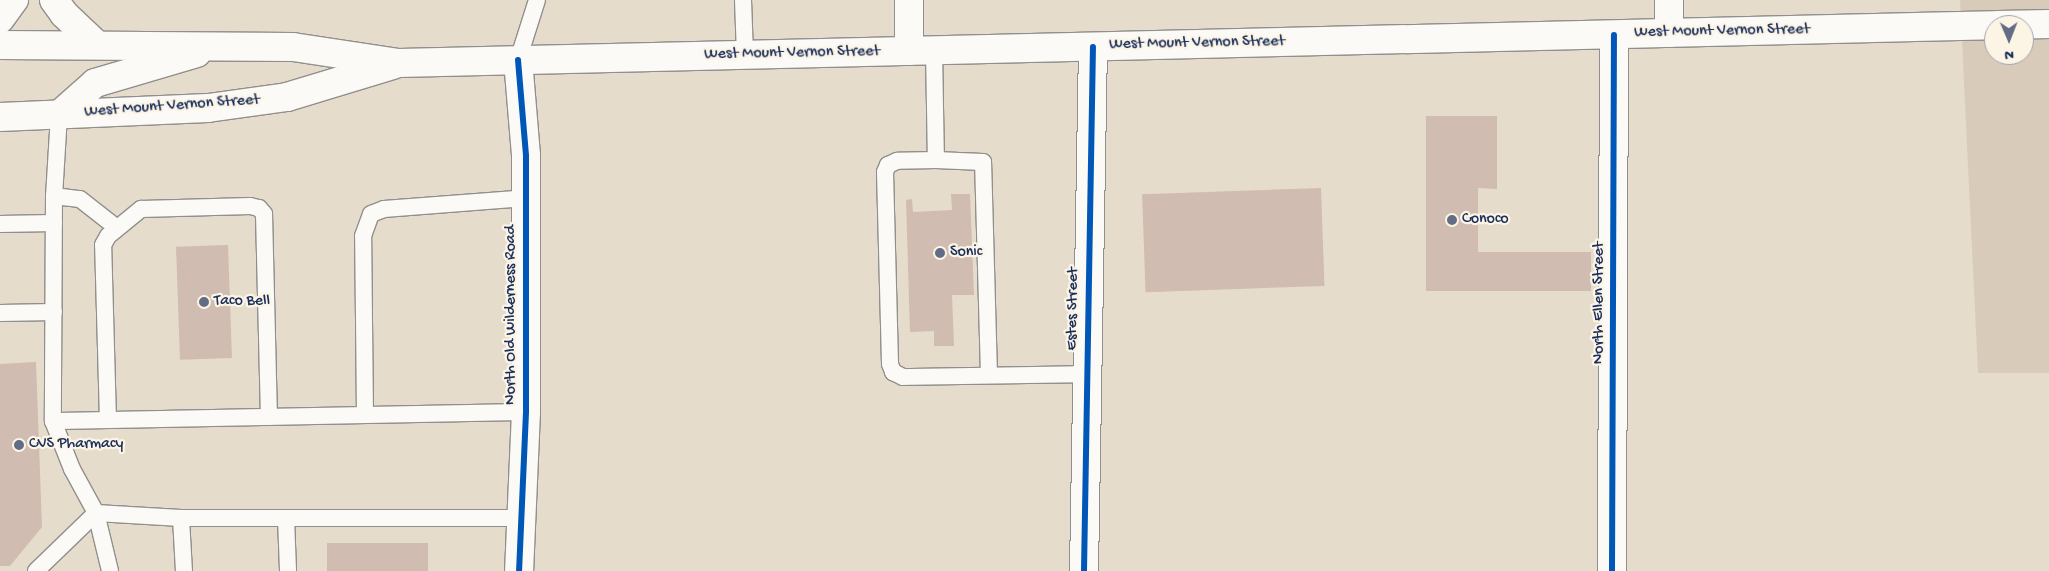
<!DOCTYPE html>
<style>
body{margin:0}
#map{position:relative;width:2049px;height:571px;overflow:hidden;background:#e6dccb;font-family:"Gochi Hand",sans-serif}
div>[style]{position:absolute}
.built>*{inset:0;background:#d9cbba}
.building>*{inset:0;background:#d0bcb0;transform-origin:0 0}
.roads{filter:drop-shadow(1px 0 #918f8e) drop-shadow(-1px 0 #918f8e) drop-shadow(0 1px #918f8e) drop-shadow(0 -1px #918f8e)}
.service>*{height:16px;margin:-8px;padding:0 8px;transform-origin:8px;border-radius:8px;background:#fbfaf7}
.minor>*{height:28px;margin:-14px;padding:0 14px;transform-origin:14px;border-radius:14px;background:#fbfaf7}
.primary>*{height:28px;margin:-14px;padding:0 14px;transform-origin:14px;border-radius:14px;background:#fbfaf7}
.cycleway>*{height:6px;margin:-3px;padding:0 3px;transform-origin:3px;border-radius:3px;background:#0057b8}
.dots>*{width:14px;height:14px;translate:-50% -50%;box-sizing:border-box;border:2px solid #fcf5e5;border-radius:50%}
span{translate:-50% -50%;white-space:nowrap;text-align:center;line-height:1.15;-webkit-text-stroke:4.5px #fcf5e5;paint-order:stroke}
.street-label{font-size:16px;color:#1b2f5e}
.poi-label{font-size:16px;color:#1b2f5e}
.left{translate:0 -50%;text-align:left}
.north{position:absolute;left:1984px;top:15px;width:50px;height:50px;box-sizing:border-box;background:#fcf5e5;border:1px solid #a2a6af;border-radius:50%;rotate:179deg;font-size:14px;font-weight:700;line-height:20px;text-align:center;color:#1b2f5e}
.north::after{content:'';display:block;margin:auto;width:18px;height:22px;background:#626c84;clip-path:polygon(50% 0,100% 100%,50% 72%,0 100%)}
</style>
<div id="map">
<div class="built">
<div style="clip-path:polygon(evenodd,1960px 0,2049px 0,2049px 373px,1978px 373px,1960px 0,1994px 25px,2024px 25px,2024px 55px,1994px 55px,1994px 25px)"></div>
</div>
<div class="building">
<div style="clip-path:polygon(1426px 116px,1497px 116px,1497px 189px,1478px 188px,1478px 252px,1591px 252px,1591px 291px,1426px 291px)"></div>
<div style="left:1321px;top:188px;width:98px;height:179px;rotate:88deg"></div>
<div style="clip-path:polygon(951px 194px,970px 194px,974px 295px,952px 295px,954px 346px,934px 346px,934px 331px,910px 332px,906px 200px,912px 199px,913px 212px,952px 210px)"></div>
<div style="left:228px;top:245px;width:113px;height:52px;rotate:88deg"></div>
<div style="clip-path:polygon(36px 362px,42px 527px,10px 566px,0 566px,0 364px)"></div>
<div style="left:428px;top:543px;width:28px;height:101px;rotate:90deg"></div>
</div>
<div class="roads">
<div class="service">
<div style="left:743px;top:0;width:55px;rotate:87.9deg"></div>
<div style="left:934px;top:50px;width:110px;rotate:89deg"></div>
<div style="left:518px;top:60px;width:63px;rotate:-72.4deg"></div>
<div style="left:59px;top:115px;width:81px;rotate:93.5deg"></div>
<div style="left:54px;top:196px;width:225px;rotate:90.3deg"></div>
<div style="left:53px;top:421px;width:52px;rotate:68.4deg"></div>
<div style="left:72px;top:469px;width:50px;rotate:61.4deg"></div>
<div style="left:96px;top:513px;width:60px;rotate:76.4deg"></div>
<div style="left:54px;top:196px;width:26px;rotate:7deg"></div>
<div style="left:80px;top:199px;width:47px;rotate:38.1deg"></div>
<div style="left:0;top:224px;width:54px;rotate:-1.1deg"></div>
<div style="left:0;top:313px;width:54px;rotate:-1.1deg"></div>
<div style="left:989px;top:375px;width:213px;rotate:-91.6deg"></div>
<div style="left:983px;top:162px;width:47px;rotate:-177.6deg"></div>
<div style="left:936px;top:160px;width:39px;rotate:179deg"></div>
<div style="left:897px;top:161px;width:10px;rotate:156deg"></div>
<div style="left:888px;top:165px;width:8px;rotate:113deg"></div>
<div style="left:885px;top:172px;width:192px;rotate:88.5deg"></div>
<div style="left:890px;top:364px;width:9px;rotate:69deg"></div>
<div style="left:893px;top:372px;width:11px;rotate:27deg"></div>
<div style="left:903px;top:377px;width:184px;rotate:-0.9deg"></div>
<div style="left:365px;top:415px;width:179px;rotate:-90.6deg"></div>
<div style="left:363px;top:236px;width:23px;rotate:-70deg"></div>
<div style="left:371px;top:214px;width:14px;rotate:-21deg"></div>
<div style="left:384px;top:209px;width:142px;rotate:-4.4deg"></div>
<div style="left:108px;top:420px;width:175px;rotate:-91.6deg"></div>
<div style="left:103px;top:245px;width:10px;rotate:-61deg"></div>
<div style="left:108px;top:236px;width:43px;rotate:-39.3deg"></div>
<div style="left:141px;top:209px;width:109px;rotate:-1.6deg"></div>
<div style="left:250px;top:206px;width:9px;rotate:13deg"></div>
<div style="left:259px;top:208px;width:8px;rotate:50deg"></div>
<div style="left:264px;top:214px;width:203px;rotate:88.6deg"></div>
<div style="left:53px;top:421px;width:473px;rotate:-1.1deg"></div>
<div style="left:181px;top:518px;width:53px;rotate:86.8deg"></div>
<div style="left:286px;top:518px;width:53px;rotate:87.8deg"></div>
<div style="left:36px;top:571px;width:83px;rotate:-44deg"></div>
<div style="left:96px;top:513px;width:85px;rotate:3.4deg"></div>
<div style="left:181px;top:518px;width:341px"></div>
</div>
<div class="minor">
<div style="left:54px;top:0;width:17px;rotate:54deg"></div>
<div style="left:64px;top:14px;width:44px;rotate:43.2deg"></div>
<div style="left:909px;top:0;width:51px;rotate:90deg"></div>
<div style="left:0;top:19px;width:24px;rotate:-54deg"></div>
<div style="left:1669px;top:33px;width:33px;rotate:-90deg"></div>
<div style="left:518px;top:60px;width:96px;rotate:85.2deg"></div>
<div style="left:526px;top:156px;width:256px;rotate:90deg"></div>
<div style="left:526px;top:412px;width:159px;rotate:92.5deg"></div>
<div style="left:1084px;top:571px;width:524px;rotate:-89.02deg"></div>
<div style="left:1612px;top:571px;width:536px;rotate:-89.79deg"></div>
</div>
<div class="primary">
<div style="left:1998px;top:25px;width:51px;rotate:-1.1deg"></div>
<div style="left:0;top:45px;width:293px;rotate:0.4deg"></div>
<div style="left:293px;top:47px;width:107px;rotate:8.6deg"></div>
<div style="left:399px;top:63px;width:1595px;rotate:-1.36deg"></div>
<div style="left:59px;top:115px;width:48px;rotate:-41.6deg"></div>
<div style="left:95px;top:83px;width:106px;rotate:-16.4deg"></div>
<div style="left:0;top:117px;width:208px;rotate:-2.5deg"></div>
<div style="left:208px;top:108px;width:80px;rotate:-7.9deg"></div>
<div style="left:287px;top:97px;width:111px;rotate:-16.8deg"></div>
</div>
</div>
<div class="cycleway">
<div style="left:518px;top:60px;width:96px;rotate:85.2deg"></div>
<div style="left:526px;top:156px;width:256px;rotate:90deg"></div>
<div style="left:526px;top:412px;width:159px;rotate:92.5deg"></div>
<div style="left:1084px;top:571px;width:524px;rotate:-89.02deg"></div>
<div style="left:1612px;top:571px;width:536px;rotate:-89.79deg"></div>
</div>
<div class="dots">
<div style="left:1452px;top:220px;background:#626c84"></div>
<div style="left:940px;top:253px;background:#626c84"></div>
<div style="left:204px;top:302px;background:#626c84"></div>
<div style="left:19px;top:445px;background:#626c84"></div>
</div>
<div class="street-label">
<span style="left:1722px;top:32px;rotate:-1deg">West Mount Vernon Street</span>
<span style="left:1197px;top:44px;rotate:-1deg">West Mount Vernon Street</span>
<span style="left:792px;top:54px;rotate:-1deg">West Mount Vernon Street</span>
<span style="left:172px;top:107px;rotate:-4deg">West Mount Vernon Street</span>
<span style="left:1600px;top:303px;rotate:-90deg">North Ellen Street</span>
<span style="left:1074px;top:309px;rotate:-89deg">Estes Street</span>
<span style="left:512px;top:315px;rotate:-90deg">North Old Wilderness Road</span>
</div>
<div class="poi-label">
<span class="left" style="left:1462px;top:220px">Conoco</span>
<span class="left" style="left:950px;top:253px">Sonic</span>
<span class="left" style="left:214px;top:302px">Taco Bell</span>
<span class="left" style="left:29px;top:445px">CVS Pharmacy</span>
</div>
<div class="north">N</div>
</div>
